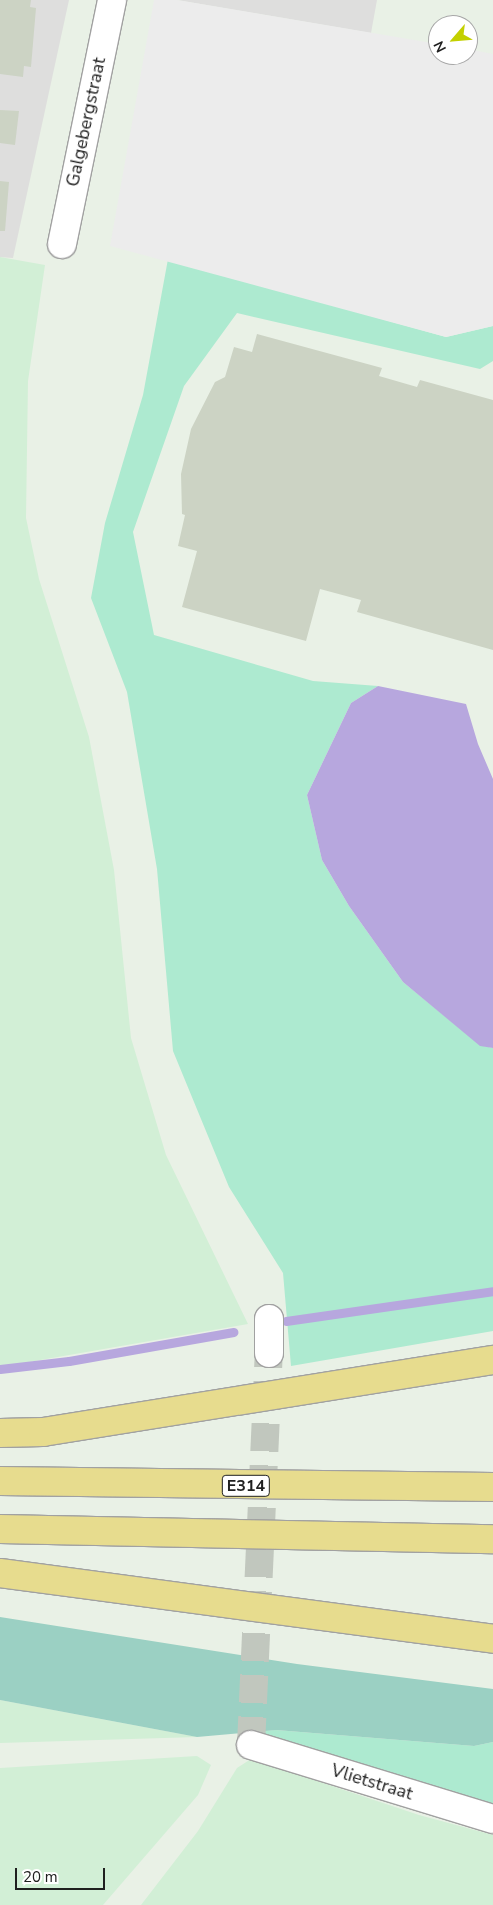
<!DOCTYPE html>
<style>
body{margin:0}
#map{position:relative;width:493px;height:1905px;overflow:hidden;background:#e9f1e6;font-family:"Nunito Sans",sans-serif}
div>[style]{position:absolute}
.residential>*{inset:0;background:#dededd}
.farmland>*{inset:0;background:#d2efd6}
.grass>*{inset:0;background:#adead0}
.forest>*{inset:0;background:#9bd0c3}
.parking>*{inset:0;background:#ececec}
.water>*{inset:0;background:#b7a7de}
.stream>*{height:9px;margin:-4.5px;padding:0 4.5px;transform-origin:4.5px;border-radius:4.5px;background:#b7a7de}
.building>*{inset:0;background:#ccd3c4}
.minor-tunnel>*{height:28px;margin-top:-14px;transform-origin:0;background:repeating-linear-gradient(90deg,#c1c7be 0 28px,transparent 0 42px)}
.roads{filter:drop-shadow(1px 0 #a1a1a1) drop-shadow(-1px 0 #a1a1a1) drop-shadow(0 1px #a1a1a1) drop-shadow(0 -1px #a1a1a1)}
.minor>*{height:28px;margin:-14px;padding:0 14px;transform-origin:14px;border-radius:14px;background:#fff}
.highway>*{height:28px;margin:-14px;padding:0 14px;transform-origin:14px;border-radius:14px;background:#e7dc8e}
span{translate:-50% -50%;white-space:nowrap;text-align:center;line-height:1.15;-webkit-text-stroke:4px #fff;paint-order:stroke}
.shield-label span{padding:1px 4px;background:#fff;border:1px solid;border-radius:4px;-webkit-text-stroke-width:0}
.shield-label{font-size:16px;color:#202020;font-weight:700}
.street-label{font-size:18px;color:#202020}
.north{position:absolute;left:428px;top:15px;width:50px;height:50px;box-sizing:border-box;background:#fff;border:1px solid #a6a6a6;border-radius:50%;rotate:243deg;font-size:14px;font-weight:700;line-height:20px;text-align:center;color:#202020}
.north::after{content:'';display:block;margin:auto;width:18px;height:22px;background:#c3d000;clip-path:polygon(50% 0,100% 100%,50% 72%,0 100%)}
.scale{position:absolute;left:15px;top:1868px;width:90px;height:22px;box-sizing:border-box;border:2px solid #202020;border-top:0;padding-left:6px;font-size:15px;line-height:18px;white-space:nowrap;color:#202020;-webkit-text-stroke:4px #fff;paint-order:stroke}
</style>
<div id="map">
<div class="residential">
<div style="clip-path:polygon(0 0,69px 0,13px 258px,0 257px)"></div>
<div style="clip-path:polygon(177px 0,377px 0,371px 33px)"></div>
</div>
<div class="farmland">
<div style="clip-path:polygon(0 257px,45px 265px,28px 381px,26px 518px,39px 579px,89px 737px,114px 870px,131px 1038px,166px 1155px,248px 1324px,0 1367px)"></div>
<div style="clip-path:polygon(0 1700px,197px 1737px,0 1743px)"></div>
<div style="clip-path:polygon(197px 1756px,211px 1765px,198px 1795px,103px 1905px,0 1905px,0 1768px)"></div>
<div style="clip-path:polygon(251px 1759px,419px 1815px,493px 1835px,493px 1905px,141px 1905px,198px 1831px,237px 1768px)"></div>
</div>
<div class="grass">
<div style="clip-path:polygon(168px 259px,446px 337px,493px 326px,493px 361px,480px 369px,237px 313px,184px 386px,133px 532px,154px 635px,313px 681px,378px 686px,351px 703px,307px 795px,322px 860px,349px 906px,403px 982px,480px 1045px,493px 1048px,493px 1331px,291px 1366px,283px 1273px,229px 1187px,173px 1051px,157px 869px,127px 692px,91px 598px,105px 523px,143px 395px)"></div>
<div style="clip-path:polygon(276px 1730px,474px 1746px,493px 1742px,493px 1807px,275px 1743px,260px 1731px)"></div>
</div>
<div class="forest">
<div style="clip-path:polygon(0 1617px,297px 1664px,493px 1689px,493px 1742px,474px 1746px,276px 1730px,197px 1737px,0 1700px)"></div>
</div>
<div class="parking">
<div style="clip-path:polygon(154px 0,177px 0,438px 44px,438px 55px,468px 55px,468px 49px,493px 54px,493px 326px,446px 337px,110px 246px)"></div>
</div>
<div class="water">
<div style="clip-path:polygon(378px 686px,466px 704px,478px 744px,493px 779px,493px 1048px,480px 1046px,403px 982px,349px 906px,322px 860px,307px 795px,351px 703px)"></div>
</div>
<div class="stream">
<div style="left:286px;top:1321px;width:209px;rotate:-8.2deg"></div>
<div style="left:0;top:1369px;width:69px;rotate:-6.6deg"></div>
<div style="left:69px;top:1361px;width:167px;rotate:-10deg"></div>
</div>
<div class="building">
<div style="clip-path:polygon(0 0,31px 0,30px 7px,36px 8px,31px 67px,24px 66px,23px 77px,0 74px)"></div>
<div style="clip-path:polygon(0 110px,19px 111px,15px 145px,0 143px)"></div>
<div style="clip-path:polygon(0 181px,9px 182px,5px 231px,0 231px)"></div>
<div style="clip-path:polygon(257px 334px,382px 368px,379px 376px,417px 387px,420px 380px,493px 400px,493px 650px,357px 612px,361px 600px,320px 589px,306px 641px,182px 607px,197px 551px,178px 546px,185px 515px,182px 514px,181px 474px,191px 429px,215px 382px,225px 377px,234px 347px,252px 352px)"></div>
</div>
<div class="minor-tunnel">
<div style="left:251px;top:1745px;width:392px;rotate:-87.4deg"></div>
</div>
<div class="roads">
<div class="minor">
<div style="left:62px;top:244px;width:249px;rotate:-78.4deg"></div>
<div style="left:269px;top:1319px;width:34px;rotate:90deg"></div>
<div style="left:251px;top:1745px;width:253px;rotate:17deg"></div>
</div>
<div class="highway">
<div style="left:0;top:1433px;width:43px;rotate:-1.3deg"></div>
<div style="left:43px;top:1432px;width:456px;rotate:-9.1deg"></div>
<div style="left:0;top:1481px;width:493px;rotate:0.7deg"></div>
<div style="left:0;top:1529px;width:493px;rotate:1.2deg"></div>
<div style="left:0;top:1573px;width:497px;rotate:7.6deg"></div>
</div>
</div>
<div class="shield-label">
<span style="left:246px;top:1486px">E314</span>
</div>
<div class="street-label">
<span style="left:86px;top:122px;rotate:-78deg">Galgebergstraat</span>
<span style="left:372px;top:1782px;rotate:17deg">Vlietstraat</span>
</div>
<div class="north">N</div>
<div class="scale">20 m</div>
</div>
